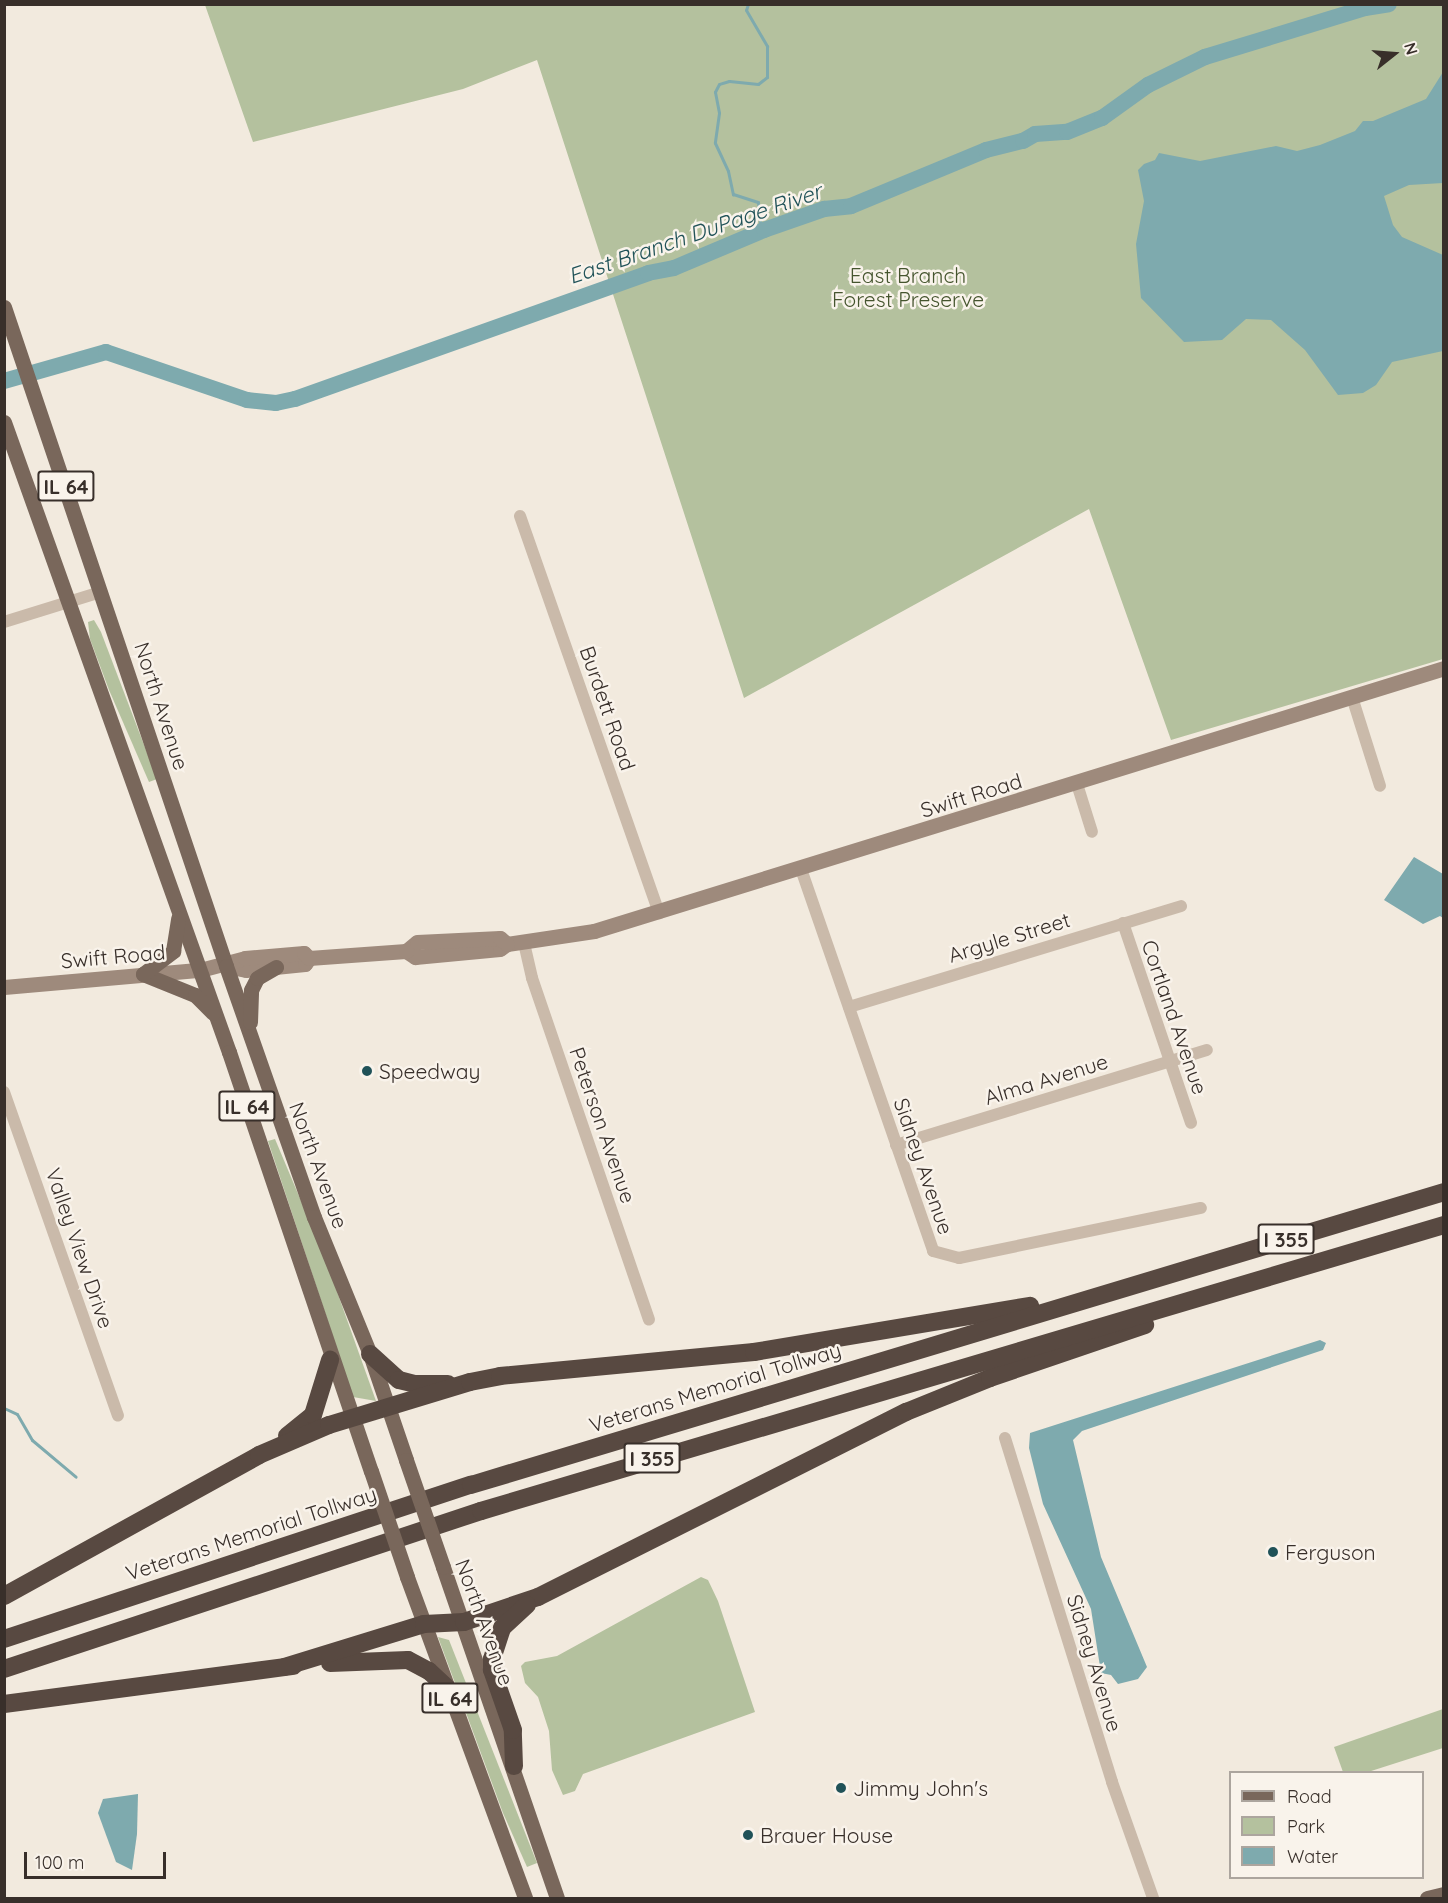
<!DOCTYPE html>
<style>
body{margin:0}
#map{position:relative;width:1448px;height:1903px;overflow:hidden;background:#f2eade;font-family:Quicksand,sans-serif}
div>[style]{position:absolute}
.green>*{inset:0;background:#b4c19e}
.water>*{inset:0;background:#7eaaae}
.stream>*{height:3px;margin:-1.5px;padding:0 1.5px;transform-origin:1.5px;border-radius:1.5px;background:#7eaaae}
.river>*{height:16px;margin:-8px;padding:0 8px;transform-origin:8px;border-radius:8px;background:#7eaaae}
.street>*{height:12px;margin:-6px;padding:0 6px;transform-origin:6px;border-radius:6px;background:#cabaaa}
.secondary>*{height:15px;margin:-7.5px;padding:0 7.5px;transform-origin:7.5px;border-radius:7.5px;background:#9e8a7c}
.primary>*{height:15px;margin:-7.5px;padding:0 7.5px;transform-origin:7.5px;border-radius:7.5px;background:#79675b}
.highway>*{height:18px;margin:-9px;padding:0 9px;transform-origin:9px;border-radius:9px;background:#584941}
.primary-bridge>*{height:15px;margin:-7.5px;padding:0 7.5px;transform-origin:7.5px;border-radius:7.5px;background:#79675b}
.dots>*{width:16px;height:16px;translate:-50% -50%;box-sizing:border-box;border:3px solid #f9f3eb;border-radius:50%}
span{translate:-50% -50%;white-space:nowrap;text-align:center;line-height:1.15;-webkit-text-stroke:5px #f9f3eb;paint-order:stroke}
.shield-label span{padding:2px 4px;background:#f9f3eb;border:2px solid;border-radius:4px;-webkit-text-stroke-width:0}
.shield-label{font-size:20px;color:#382f2a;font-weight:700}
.park-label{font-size:21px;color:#45552e}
.street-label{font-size:21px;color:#382f2a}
.poi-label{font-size:21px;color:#382f2a}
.left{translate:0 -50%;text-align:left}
.water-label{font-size:22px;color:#205258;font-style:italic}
.frame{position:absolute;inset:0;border:6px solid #382f2a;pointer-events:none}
.legend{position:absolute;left:1229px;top:1771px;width:195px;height:108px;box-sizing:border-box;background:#f9f3eb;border:2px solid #aca59e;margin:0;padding:8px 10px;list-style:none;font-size:18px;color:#382f2a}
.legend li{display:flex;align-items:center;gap:12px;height:30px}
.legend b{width:30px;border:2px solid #aca59e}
.north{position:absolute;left:1364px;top:24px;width:60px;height:60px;-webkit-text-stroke:4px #f9f3eb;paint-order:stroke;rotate:73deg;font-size:16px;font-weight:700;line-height:24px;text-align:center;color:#382f2a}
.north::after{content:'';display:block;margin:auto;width:21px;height:27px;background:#382f2a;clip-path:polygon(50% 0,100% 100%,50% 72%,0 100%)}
.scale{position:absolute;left:24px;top:1852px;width:142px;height:27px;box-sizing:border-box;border:3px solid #382f2a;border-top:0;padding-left:8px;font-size:18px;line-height:21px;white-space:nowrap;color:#382f2a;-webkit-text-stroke:4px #f9f3eb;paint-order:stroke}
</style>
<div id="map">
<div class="green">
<div style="clip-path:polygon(205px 5px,1443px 5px,1443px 659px,1171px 740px,1089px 509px,744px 698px,537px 60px,463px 89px,253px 142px)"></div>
<div style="clip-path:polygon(94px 620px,101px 632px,157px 779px,149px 782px,109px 690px,90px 639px,88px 622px)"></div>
<div style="clip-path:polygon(275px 1139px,325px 1258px,376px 1401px,353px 1397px,268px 1141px)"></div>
<div style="clip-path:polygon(701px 1577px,708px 1580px,718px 1601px,755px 1712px,583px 1774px,575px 1791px,563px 1795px,552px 1770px,549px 1731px,538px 1697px,525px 1683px,521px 1666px,525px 1662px,557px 1656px)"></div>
<div style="clip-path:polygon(438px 1637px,449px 1640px,537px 1863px,527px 1867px,503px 1813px)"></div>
<div style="clip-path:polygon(1443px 1709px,1443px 1748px,1368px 1772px,1343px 1772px,1334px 1747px)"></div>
</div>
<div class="water">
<div style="clip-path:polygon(1443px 72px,1443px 183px,1409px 185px,1384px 196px,1393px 225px,1402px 237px,1443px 255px,1443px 351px,1392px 362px,1376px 385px,1363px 393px,1338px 395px,1305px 350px,1271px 320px,1246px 319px,1222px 340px,1184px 342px,1141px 298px,1136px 244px,1144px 201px,1138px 170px,1144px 164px,1155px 160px,1159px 153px,1200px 161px,1276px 146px,1297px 151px,1320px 145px,1355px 131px,1363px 121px,1373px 121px,1426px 99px)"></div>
<div style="clip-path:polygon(1414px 857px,1443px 874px,1443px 918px,1440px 916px,1423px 924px,1384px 900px)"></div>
<div style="clip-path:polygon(1320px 1340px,1326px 1343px,1323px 1350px,1082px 1431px,1073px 1440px,1101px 1557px,1147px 1667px,1138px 1679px,1118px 1684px,1111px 1675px,1101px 1673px,1091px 1609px,1043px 1504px,1029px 1448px,1030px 1433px)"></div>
<div style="clip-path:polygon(138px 1794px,137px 1834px,132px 1870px,116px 1862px,98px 1813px,103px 1799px)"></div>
</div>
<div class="stream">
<div style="left:748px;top:4px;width:6px;rotate:108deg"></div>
<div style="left:746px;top:10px;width:42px;rotate:59.7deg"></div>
<div style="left:767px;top:46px;width:31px;rotate:90deg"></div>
<div style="left:767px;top:77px;width:11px;rotate:142deg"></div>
<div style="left:758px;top:84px;width:29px;rotate:-174deg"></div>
<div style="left:729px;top:81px;width:10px;rotate:163deg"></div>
<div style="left:719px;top:84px;width:9px;rotate:117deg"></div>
<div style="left:715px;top:92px;width:21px;rotate:79deg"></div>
<div style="left:719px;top:113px;width:30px;rotate:98deg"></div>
<div style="left:715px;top:143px;width:31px;rotate:65deg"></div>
<div style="left:728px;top:171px;width:24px;rotate:78deg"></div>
<div style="left:733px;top:194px;width:26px;rotate:18deg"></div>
<div style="left:758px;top:202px;width:30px;rotate:84deg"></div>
<div style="left:4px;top:1408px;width:14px;rotate:25deg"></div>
<div style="left:17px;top:1414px;width:30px;rotate:60deg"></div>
<div style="left:32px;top:1440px;width:57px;rotate:40.1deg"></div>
</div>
<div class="river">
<div style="left:4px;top:381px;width:106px;rotate:-15.9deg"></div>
<div style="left:106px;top:352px;width:149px;rotate:18.8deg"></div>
<div style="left:247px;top:400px;width:29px;rotate:6deg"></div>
<div style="left:276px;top:403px;width:19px;rotate:-12deg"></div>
<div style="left:295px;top:399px;width:375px;rotate:-19.6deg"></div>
<div style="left:648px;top:273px;width:26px;rotate:-11deg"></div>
<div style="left:674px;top:268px;width:98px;rotate:-22.9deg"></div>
<div style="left:764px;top:230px;width:64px;rotate:-19.3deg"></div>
<div style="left:824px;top:209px;width:27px;rotate:-6deg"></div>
<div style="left:851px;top:206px;width:146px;rotate:-22.5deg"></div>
<div style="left:986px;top:150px;width:38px;rotate:-14deg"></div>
<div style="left:1023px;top:141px;width:14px;rotate:-30deg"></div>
<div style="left:1035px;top:134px;width:32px;rotate:-4deg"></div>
<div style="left:1067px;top:132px;width:38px;rotate:-22deg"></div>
<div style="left:1102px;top:118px;width:57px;rotate:-35.7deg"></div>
<div style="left:1148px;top:85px;width:64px;rotate:-26.2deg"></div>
<div style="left:1205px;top:57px;width:167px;rotate:-17deg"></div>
<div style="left:1365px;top:8px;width:24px;rotate:-9deg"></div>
</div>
<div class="street">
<div style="left:520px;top:516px;width:421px;rotate:70.7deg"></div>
<div style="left:4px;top:622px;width:102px;rotate:-17.2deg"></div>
<div style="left:1352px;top:697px;width:93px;rotate:72.5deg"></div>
<div style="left:1077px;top:784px;width:50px;rotate:72.6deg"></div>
<div style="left:801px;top:869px;width:404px;rotate:70.9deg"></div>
<div style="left:933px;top:1251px;width:27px;rotate:15deg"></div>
<div style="left:959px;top:1258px;width:247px;rotate:-11.7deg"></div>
<div style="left:1123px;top:923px;width:211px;rotate:71.2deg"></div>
<div style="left:524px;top:943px;width:36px;rotate:77deg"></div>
<div style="left:532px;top:978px;width:361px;rotate:71.1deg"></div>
<div style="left:849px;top:1007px;width:347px;rotate:-16.9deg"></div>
<div style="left:4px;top:1092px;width:343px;rotate:70.6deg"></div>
<div style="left:896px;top:1145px;width:325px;rotate:-17deg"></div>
<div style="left:1005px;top:1438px;width:360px;rotate:72.7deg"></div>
<div style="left:1112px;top:1782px;width:123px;rotate:70.5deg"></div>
</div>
<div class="secondary">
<div style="left:406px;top:951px;width:11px;rotate:34deg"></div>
<div style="left:415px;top:957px;width:85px;rotate:-5.4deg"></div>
<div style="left:500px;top:949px;width:9px;rotate:-36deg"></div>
<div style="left:507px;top:944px;width:88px;rotate:-8.5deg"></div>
<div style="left:594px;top:931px;width:890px;rotate:-17.19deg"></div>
<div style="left:226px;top:966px;width:20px;rotate:11deg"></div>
<div style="left:246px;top:970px;width:59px;rotate:-5.8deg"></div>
<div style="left:305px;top:964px;width:7px;rotate:-56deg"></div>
<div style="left:309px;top:958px;width:97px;rotate:-4.1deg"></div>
<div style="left:406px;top:951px;width:14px;rotate:-39deg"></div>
<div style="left:417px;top:942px;width:83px;rotate:-2.8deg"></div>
<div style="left:500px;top:938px;width:9px;rotate:41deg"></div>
<div style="left:4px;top:987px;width:197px;rotate:-5deg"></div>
<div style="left:200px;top:970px;width:47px;rotate:-14.9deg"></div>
<div style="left:245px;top:958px;width:59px;rotate:-4.8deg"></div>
<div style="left:304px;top:953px;width:7px;rotate:45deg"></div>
</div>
<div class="primary">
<div style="left:4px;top:307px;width:695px;rotate:71.38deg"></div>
<div style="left:226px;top:966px;width:266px;rotate:70.7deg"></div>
<div style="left:314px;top:1217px;width:148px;rotate:67.8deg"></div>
<div style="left:370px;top:1354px;width:112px;rotate:71.2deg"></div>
<div style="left:4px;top:422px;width:669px;rotate:70.35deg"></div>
<div style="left:229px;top:1052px;width:442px;rotate:71.3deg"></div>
<div style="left:143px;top:974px;width:56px;rotate:22deg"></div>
<div style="left:195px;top:995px;width:25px;rotate:45deg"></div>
<div style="left:143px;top:974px;width:38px;rotate:-37deg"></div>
<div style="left:173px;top:951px;width:33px;rotate:-81deg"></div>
<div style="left:250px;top:1022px;width:32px;rotate:-88deg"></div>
<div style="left:251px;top:990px;width:13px;rotate:-63deg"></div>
<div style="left:257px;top:978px;width:22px;rotate:-30deg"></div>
<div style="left:443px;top:1567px;width:350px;rotate:71deg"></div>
<div style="left:407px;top:1577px;width:342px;rotate:69.8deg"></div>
<div style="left:1427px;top:1898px;width:17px;rotate:-13deg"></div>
</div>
<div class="highway">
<div style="left:370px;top:1354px;width:39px;rotate:42deg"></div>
<div style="left:399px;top:1380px;width:16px;rotate:14deg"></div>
<div style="left:415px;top:1384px;width:33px"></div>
<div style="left:287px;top:1436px;width:33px;rotate:-39deg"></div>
<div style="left:313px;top:1415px;width:58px;rotate:-72.8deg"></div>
<div style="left:4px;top:1596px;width:291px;rotate:-28.9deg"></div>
<div style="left:259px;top:1455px;width:76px;rotate:-23.2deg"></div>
<div style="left:329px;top:1425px;width:147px;rotate:-17deg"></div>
<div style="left:470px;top:1382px;width:31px;rotate:-11deg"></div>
<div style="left:500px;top:1376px;width:255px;rotate:-5.4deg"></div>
<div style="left:754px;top:1352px;width:280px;rotate:-9.5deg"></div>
<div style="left:4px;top:1639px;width:492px;rotate:-18.3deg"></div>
<div style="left:471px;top:1485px;width:1016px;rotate:-16.76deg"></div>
<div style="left:330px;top:1663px;width:78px;rotate:-2.2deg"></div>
<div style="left:408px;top:1660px;width:24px;rotate:28deg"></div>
<div style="left:429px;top:1671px;width:25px;rotate:43deg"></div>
<div style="left:284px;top:1667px;width:146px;rotate:-17.1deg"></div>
<div style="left:424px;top:1624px;width:40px;rotate:-2.9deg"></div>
<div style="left:464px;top:1622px;width:78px;rotate:-18.7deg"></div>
<div style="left:538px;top:1597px;width:412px;rotate:-26.7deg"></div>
<div style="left:906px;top:1412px;width:91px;rotate:-22deg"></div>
<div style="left:990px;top:1378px;width:164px;rotate:-18.9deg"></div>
<div style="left:4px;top:1669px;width:502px;rotate:-18.33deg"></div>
<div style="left:481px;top:1511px;width:1005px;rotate:-16.54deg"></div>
<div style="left:4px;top:1704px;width:292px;rotate:-7.5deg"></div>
<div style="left:514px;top:1766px;width:36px;rotate:-92deg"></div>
<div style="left:513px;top:1730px;width:64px;rotate:-109.3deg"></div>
<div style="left:492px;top:1670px;width:11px;rotate:-90deg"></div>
<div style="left:492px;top:1659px;width:33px;rotate:-72deg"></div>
<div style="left:502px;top:1628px;width:34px;rotate:-43deg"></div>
</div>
<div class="primary-bridge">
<div style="left:406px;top:1460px;width:113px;rotate:70.9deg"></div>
<div style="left:371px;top:1471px;width:112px;rotate:71.2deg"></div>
</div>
<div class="dots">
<div style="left:367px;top:1071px;background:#205258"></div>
<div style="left:1273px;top:1552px;background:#205258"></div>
<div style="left:841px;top:1788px;background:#205258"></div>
<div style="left:748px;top:1835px;background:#205258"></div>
</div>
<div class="shield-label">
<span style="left:66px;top:486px">IL 64</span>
<span style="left:247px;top:1106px">IL 64</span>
<span style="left:1286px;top:1239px">I 355</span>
<span style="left:652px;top:1458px">I 355</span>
<span style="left:450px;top:1698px">IL 64</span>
</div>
<div class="park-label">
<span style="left:908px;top:287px">East Branch<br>Forest Preserve</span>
</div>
<div class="street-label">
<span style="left:162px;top:706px;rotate:72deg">North Avenue</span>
<span style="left:608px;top:708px;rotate:71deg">Burdett Road</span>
<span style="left:971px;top:795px;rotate:-17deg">Swift Road</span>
<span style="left:1009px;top:937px;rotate:-17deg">Argyle Street</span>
<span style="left:113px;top:956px;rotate:-5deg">Swift Road</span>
<span style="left:1175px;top:1017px;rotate:71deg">Cortland Avenue</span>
<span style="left:1046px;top:1079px;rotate:-17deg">Alma Avenue</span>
<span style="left:603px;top:1125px;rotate:71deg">Peterson Avenue</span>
<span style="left:319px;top:1165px;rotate:70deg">North Avenue</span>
<span style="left:924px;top:1166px;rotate:71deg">Sidney Avenue</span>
<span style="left:80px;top:1248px;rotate:71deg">Valley View Drive</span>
<span style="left:715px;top:1387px;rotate:-17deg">Veterans Memorial Tollway</span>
<span style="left:251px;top:1533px;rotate:-18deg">Veterans Memorial Tollway</span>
<span style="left:485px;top:1622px;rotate:70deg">North Avenue</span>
<span style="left:1095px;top:1663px;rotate:73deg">Sidney Avenue</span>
</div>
<div class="poi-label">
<span class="left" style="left:379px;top:1071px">Speedway</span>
<span class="left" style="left:1285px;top:1552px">Ferguson</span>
<span class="left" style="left:853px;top:1788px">Jimmy John's</span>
<span class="left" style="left:760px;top:1835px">Brauer House</span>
</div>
<div class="water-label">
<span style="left:695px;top:234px;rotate:-19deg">East Branch DuPage River</span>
</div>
<div class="frame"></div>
<ul class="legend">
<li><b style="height:8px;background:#79675b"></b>Road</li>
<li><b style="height:16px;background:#b4c19e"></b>Park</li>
<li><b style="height:16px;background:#7eaaae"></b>Water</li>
</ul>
<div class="north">N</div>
<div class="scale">100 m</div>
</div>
